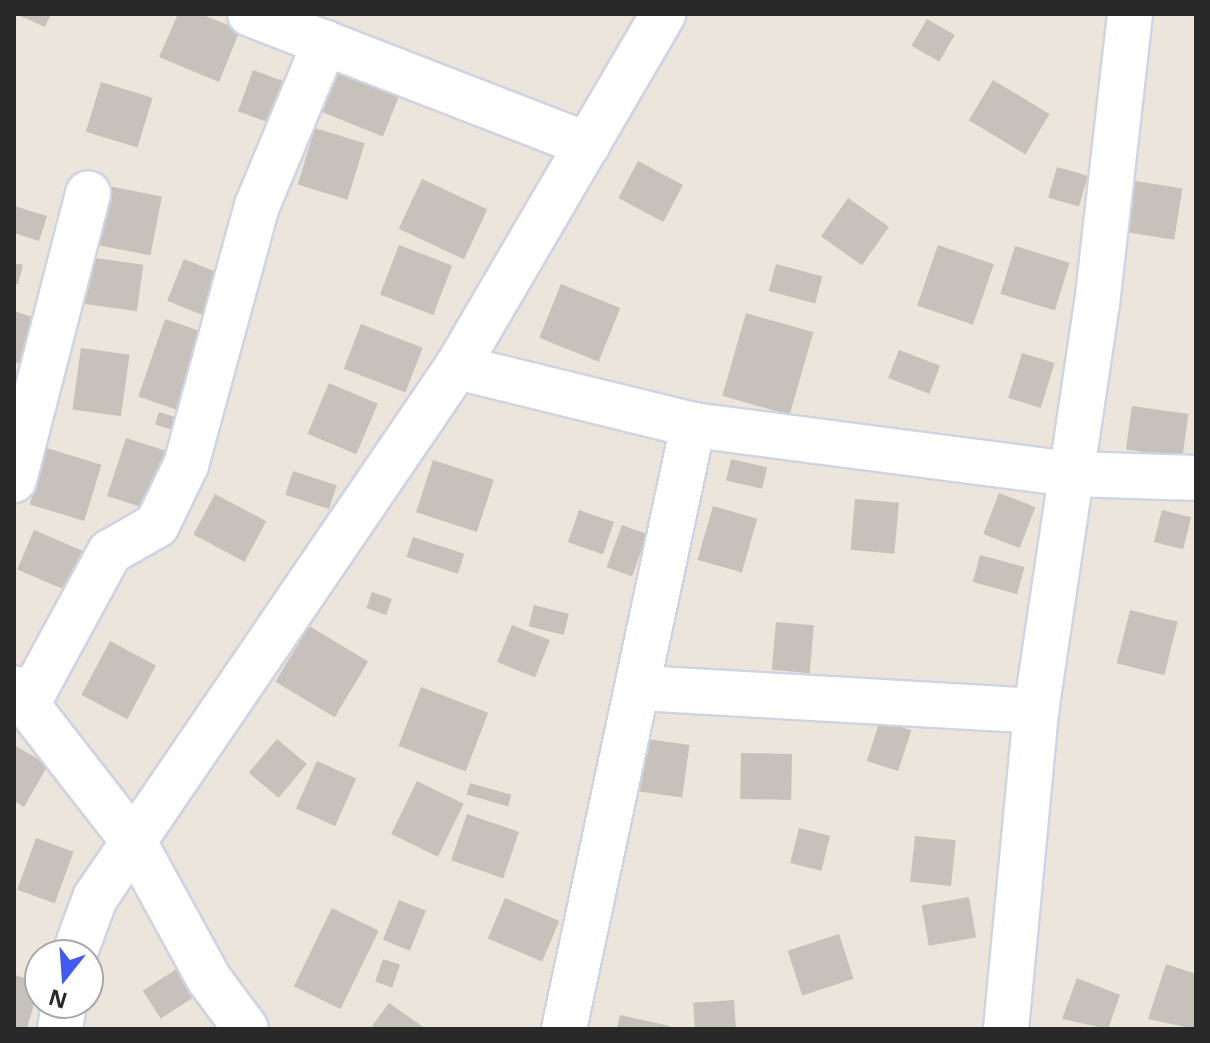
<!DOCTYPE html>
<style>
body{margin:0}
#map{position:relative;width:1210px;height:1043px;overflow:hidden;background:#ebe5db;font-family:"Noto Sans",sans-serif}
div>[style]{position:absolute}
.building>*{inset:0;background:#c6c1bb;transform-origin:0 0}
.roads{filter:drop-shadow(2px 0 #d0d3e1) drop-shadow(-2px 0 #d0d3e1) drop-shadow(0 2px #d0d3e1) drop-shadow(0 -2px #d0d3e1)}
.minor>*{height:44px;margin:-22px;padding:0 22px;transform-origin:22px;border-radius:22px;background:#fff}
span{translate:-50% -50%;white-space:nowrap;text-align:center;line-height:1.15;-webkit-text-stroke:7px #fff;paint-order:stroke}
.frame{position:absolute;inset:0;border:16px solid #292929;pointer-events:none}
.north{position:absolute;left:24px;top:939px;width:80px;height:80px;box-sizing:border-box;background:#fff;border:2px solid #a9a9a9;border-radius:50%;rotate:197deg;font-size:22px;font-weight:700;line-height:32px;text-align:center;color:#292929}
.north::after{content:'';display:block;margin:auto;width:28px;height:36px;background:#405af3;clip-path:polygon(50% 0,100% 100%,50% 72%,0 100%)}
</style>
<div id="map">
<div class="building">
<div style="clip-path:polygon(16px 14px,51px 14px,45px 27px)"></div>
<div style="clip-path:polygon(178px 14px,201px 14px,240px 30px,219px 82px,159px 57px)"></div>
<div style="left:927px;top:19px;width:32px;height:31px;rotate:30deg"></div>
<div style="left:342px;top:64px;width:65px;height:52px;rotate:22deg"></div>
<div style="left:253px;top:70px;width:37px;height:44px;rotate:20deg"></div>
<div style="left:993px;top:80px;width:66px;height:47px;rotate:31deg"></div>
<div style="left:101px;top:82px;width:54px;height:52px;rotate:17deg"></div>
<div style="left:315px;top:128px;width:52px;height:59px;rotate:17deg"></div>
<div style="left:638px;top:161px;width:51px;height:42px;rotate:28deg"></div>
<div style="left:1057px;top:167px;width:32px;height:32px;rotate:16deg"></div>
<div style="left:422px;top:179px;width:72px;height:55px;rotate:25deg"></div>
<div style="left:1129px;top:180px;width:54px;height:52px;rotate:9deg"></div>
<div style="left:103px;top:185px;width:60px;height:60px;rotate:11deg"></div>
<div style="left:848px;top:198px;width:50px;height:47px;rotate:35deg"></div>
<div style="clip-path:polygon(14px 206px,47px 216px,39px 241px,14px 233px)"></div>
<div style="left:399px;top:245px;width:57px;height:53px;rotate:21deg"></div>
<div style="left:938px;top:245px;width:59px;height:64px;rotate:19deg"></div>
<div style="left:1015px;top:246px;width:57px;height:50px;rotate:17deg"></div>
<div style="left:81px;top:256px;width:63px;height:47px;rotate:8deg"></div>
<div style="left:184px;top:259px;width:51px;height:45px;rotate:22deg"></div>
<div style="clip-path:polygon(14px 263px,23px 265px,18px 284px,14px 283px)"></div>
<div style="left:776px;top:264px;width:48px;height:28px;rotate:15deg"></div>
<div style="left:561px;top:284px;width:64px;height:58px;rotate:22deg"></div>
<div style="clip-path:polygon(14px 311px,45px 321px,30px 367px,14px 362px)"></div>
<div style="left:746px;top:313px;width:70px;height:86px;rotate:16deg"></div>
<div style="left:165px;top:319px;width:49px;height:82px;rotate:19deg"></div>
<div style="left:361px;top:324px;width:66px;height:48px;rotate:21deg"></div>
<div style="left:81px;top:348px;width:49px;height:62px;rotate:8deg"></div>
<div style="left:899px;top:350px;width:44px;height:30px;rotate:21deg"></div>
<div style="left:1022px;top:353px;width:34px;height:47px;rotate:17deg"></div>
<div style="left:329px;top:383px;width:53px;height:55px;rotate:23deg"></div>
<div style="left:1132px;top:406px;width:57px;height:44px;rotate:8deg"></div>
<div style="left:159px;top:412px;width:23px;height:13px;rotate:18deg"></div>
<div style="left:126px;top:438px;width:48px;height:61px;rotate:18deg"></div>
<div style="left:47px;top:448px;width:57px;height:59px;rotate:17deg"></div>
<div style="left:731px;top:459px;width:37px;height:22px;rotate:13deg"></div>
<div style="left:433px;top:460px;width:64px;height:55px;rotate:18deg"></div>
<div style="left:293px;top:471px;width:46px;height:25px;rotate:18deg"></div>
<div style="left:999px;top:493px;width:39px;height:44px;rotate:21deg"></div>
<div style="left:215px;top:494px;width:58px;height:46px;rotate:28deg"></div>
<div style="left:855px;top:499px;width:44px;height:51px;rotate:5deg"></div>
<div style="left:713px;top:506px;width:46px;height:56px;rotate:16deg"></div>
<div style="left:579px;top:510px;width:37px;height:34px;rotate:19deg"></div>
<div style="left:1162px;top:510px;width:30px;height:33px;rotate:14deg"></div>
<div style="left:622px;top:525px;width:27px;height:45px;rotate:20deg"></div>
<div style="left:34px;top:530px;width:56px;height:43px;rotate:23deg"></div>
<div style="left:413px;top:537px;width:54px;height:21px;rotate:18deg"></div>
<div style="left:980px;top:555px;width:46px;height:28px;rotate:15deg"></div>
<div style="left:372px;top:592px;width:21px;height:17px;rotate:19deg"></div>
<div style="left:534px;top:605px;width:36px;height:22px;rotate:14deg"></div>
<div style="left:1130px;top:610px;width:49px;height:55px;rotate:14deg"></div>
<div style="left:776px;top:622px;width:38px;height:48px;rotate:5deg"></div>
<div style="left:512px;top:625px;width:41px;height:40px;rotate:22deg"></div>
<div style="left:309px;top:626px;width:69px;height:65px;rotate:31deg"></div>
<div style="left:110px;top:641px;width:52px;height:61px;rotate:28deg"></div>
<div style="left:421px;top:687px;width:72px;height:63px;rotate:21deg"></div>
<div style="left:880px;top:720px;width:33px;height:43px;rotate:18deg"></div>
<div style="left:640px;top:738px;width:50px;height:53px;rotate:8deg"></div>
<div style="left:277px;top:739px;width:39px;height:44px;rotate:40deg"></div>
<div style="clip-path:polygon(14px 745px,48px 765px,24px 807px,14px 801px)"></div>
<div style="left:741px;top:753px;width:51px;height:46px;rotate:1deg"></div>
<div style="left:317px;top:761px;width:43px;height:52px;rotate:24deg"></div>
<div style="left:417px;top:781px;width:52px;height:59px;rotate:26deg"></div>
<div style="left:470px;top:783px;width:43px;height:12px;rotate:16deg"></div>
<div style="left:467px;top:814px;width:55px;height:49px;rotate:19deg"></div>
<div style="left:799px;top:828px;width:32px;height:36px;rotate:14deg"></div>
<div style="left:915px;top:836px;width:41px;height:46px;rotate:6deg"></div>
<div style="left:36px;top:838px;width:40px;height:55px;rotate:20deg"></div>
<div style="left:969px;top:897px;width:41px;height:48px;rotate:80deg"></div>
<div style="left:505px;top:898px;width:59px;height:44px;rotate:23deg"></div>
<div style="left:399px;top:900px;width:29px;height:43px;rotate:22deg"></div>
<div style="left:332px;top:908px;width:52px;height:87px;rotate:26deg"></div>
<div style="left:839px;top:934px;width:47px;height:54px;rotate:72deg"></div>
<div style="left:383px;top:959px;width:18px;height:24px;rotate:19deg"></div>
<div style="clip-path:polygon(1166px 964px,1196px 974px,1195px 1029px,1148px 1019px)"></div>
<div style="left:178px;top:968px;width:33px;height:42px;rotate:57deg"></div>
<div style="clip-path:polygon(14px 975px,40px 982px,27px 1029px,14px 1029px)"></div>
<div style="clip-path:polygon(1077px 978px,1120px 995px,1108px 1029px,1062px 1019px)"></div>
<div style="left:734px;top:1000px;width:29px;height:41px;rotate:86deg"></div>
<div style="clip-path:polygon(389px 1003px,426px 1029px,370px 1029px)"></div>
<div style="clip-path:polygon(620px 1015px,670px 1026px,669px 1029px,617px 1029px)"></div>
</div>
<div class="roads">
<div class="minor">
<div style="left:250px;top:14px;width:362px;rotate:21.2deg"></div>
<div style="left:457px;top:367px;width:243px;rotate:13.8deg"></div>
<div style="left:14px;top:480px;width:296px;rotate:-75.5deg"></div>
<div style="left:14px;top:688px;width:195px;rotate:52.1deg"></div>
<div style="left:134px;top:842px;width:156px;rotate:61.3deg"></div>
<div style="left:209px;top:979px;width:62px;rotate:53.5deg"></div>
<div style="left:640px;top:688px;width:397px;rotate:3.3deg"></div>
<div style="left:29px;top:701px;width:170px;rotate:-61.5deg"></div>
<div style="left:110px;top:552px;width:54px;rotate:-29.9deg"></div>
<div style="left:157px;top:525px;width:67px;rotate:-64.2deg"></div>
<div style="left:186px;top:465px;width:269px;rotate:-74.7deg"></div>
<div style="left:257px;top:206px;width:177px;rotate:-67.4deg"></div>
<div style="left:74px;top:955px;width:61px;rotate:-69.8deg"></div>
<div style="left:95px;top:898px;width:643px;rotate:-55.72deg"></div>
<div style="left:457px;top:367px;width:409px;rotate:-59.7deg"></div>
<div style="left:60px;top:1029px;width:26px;rotate:-81deg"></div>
<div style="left:564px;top:1029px;width:618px;rotate:-77.94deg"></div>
<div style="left:693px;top:425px;width:382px;rotate:7.4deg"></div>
<div style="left:1072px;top:474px;width:124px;rotate:1.8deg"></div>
<div style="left:1006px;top:1029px;width:319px;rotate:-84.6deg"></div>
<div style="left:1036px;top:711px;width:412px;rotate:-81.5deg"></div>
<div style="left:1097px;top:304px;width:292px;rotate:-83.5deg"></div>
</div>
</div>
<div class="frame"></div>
<div class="north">N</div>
</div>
